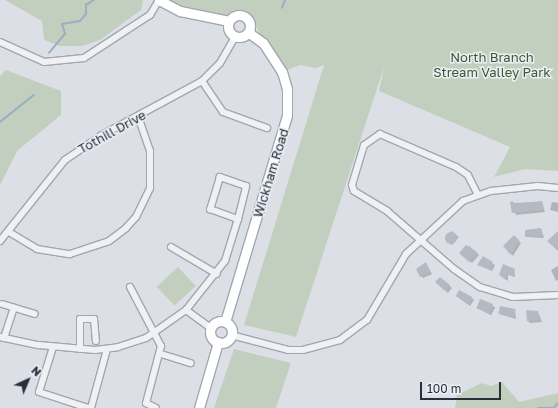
<!DOCTYPE html>
<style>
body{margin:0}
#map{position:relative;width:558px;height:408px;overflow:hidden;background:#dce0e6;font-family:"Golos Text",sans-serif}
div>[style]{position:absolute}
.green>*{inset:0;background:#c3cfbe;transform-origin:0 0}
.shadow>*{inset:0;background:#0003;transform-origin:0 0}
.stream>*{height:1.5px;margin:-0.75px;padding:0 0.75px;transform-origin:0.75px;border-radius:0.75px;background:#98afc5}
.building>*{inset:0;background:#b4bac2;transform-origin:0 0}
.round{border-radius:50%}
.roads{filter:drop-shadow(1px 0 #a2a7af) drop-shadow(-1px 0 #a2a7af) drop-shadow(0 1px #a2a7af) drop-shadow(0 -1px #a2a7af)}
.street>*{height:6px;margin:-3px;padding:0 3px;transform-origin:3px;border-radius:3px;background:#eff1f4}
.secondary>*{height:9px;margin:-4.5px;padding:0 4.5px;transform-origin:4.5px;border-radius:4.5px;background:#fff}
.secondary>.ring{margin:-4.5px;padding:0;box-sizing:content-box;background:none;border:9px solid #fff;border-radius:50%}
span{translate:-50% -50%;white-space:nowrap;text-align:center;line-height:1.15;-webkit-text-stroke:3px #ebeff4;paint-order:stroke}
.park-label{font-size:13px;color:#3c5635}
.street-label{font-size:13px;color:#272f3b}
.north{position:absolute;left:8px;top:360px;width:40px;height:40px;-webkit-text-stroke:3px #ebeff4;paint-order:stroke;rotate:44deg;font-size:11px;font-weight:700;line-height:16px;text-align:center;color:#272f3b}
.north::after{content:'';display:block;margin:auto;width:14px;height:18px;background:#272f3b;clip-path:polygon(50% 0,100% 100%,50% 72%,0 100%)}
.scale{position:absolute;left:420px;top:382px;width:81px;height:18px;box-sizing:border-box;border:2px solid #272f3b;border-top:0;padding-left:5px;font-size:12px;line-height:14px;white-space:nowrap;color:#272f3b;-webkit-text-stroke:3px #ebeff4;paint-order:stroke}
</style>
<div id="map">
<div class="green">
<div style="clip-path:polygon(5px 0,142px 0,143px 2px,141px 10px,100px 40px,82px 46px,60px 46px,44px 40px,42px 21px)"></div>
<div style="clip-path:polygon(159px 0,558px 0,558px 171px,525px 169px,494px 177px,510px 147px,379px 91px,384px 67px,296px 337px,244px 325px,324px 65px,316px 68px,300px 65px,282px 72px,247px 11px,233px 10px,229px 21px)"></div>
<div style="clip-path:polygon(6px 70px,61px 91px,61px 115px,17px 151px,0 185px,0 76px)"></div>
<div style="left:178px;top:267px;width:26px;height:29px;rotate:47deg"></div>
<div style="clip-path:polygon(234px 349px,291px 363px,276px 408px,214px 408px)"></div>
<div style="clip-path:polygon(502px 382px,519px 402px,558px 393px,558px 408px,455px 408px,457px 395px,482px 383px,491px 386px)"></div>
</div>
<div class="shadow">
<div style="clip-path:polygon(542px 202px,545px 212px,516px 215px,511px 203px)"></div>
<div style="clip-path:polygon(552px 202px,558px 203px,558px 212px,550px 210px)"></div>
<div style="clip-path:polygon(541px 229px,544px 238px,526px 237px)"></div>
<div style="left:452px;top:231px;width:9px;height:11px;rotate:41deg"></div>
<div style="clip-path:polygon(514px 236px,521px 243px,513px 256px,504px 246px)"></div>
<div style="clip-path:polygon(469px 246px,479px 255px,472px 263px,460px 253px)"></div>
<div style="clip-path:polygon(483px 258px,495px 265px,492px 271px,478px 265px)"></div>
<div style="clip-path:polygon(426px 263px,432px 274px,423px 278px,421px 276px)"></div>
<div style="clip-path:polygon(558px 266px,558px 280px,556px 281px,551px 270px)"></div>
<div style="clip-path:polygon(514px 269px,515px 277px,508px 275px,508px 281px,500px 275px)"></div>
<div style="clip-path:polygon(440px 278px,452px 288px,448px 293px,436px 282px)"></div>
<div style="clip-path:polygon(459px 298px,472px 298px,474px 300px,470px 306px)"></div>
<div style="left:481px;top:300px;width:16px;height:9px;rotate:27deg"></div>
<div style="clip-path:polygon(515px 310px,516px 319px,499px 314px)"></div>
<div style="clip-path:polygon(538px 312px,542px 322px,530px 323px,528px 321px)"></div>
</div>
<div class="stream">
<div style="left:282px;top:8px;width:9px;rotate:-69deg"></div>
<div style="left:49px;top:53px;width:25px;rotate:-50deg"></div>
<div style="left:65px;top:34px;width:10px;rotate:-107deg"></div>
<div style="left:62px;top:24px;width:18px;rotate:-9deg"></div>
<div style="left:80px;top:21px;width:9px;rotate:-49deg"></div>
<div style="left:86px;top:14px;width:9px;rotate:-90deg"></div>
<div style="left:86px;top:5px;width:9px;rotate:-32deg"></div>
<div style="left:0;top:122px;width:43px;rotate:-38.5deg"></div>
<div style="left:538px;top:408px;width:16px"></div>
<div style="left:554px;top:408px;width:6px;rotate:-51deg"></div>
</div>
<div class="building">
<div style="clip-path:polygon(513px 201px,514px 204px,542px 201px,543px 210px,512px 213px,510px 202px)"></div>
<div style="clip-path:polygon(541px 228px,542px 236px,525px 237px,525px 230px)"></div>
<div style="clip-path:polygon(558px 231px,558px 251px,547px 241px)"></div>
<div class="round" style="left:445px;top:232px;width:12px;height:12px"></div>
<div style="clip-path:polygon(514px 235px,519px 240px,511px 255px,503px 246px)"></div>
<div style="clip-path:polygon(466px 245px,477px 252px,469px 262px,459px 253px)"></div>
<div style="clip-path:polygon(483px 256px,493px 262px,490px 269px,477px 265px)"></div>
<div style="clip-path:polygon(426px 262px,430px 272px,420px 277px,416px 269px)"></div>
<div style="clip-path:polygon(503px 264px,515px 269px,513px 276px,506px 274px,506px 280px,499px 275px)"></div>
<div style="clip-path:polygon(440px 277px,450px 285px,445px 291px,435px 282px)"></div>
<div style="left:459px;top:290px;width:15px;height:7px;rotate:28deg"></div>
<div style="left:480px;top:299px;width:14px;height:10px;rotate:21deg"></div>
<div style="left:500px;top:306px;width:16px;height:8px;rotate:11deg"></div>
<div style="clip-path:polygon(526px 310px,538px 311px,540px 320px,527px 321px)"></div>
</div>
<div class="roads">
<div class="street">
<div style="left:0;top:42px;width:48px;rotate:24.4deg"></div>
<div style="left:44px;top:62px;width:40px;rotate:-5.7deg"></div>
<div style="left:84px;top:58px;width:79px;rotate:-33.1deg"></div>
<div style="left:150px;top:15px;width:17px;rotate:-59deg"></div>
<div style="left:202px;top:81px;width:37px;rotate:56deg"></div>
<div style="left:223px;top:112px;width:47px;rotate:20deg"></div>
<div style="left:478px;top:195px;width:22px;rotate:-117deg"></div>
<div style="left:468px;top:175px;width:14px;rotate:-146deg"></div>
<div style="left:456px;top:167px;width:83px;rotate:-156.5deg"></div>
<div style="left:380px;top:134px;width:19px;rotate:145deg"></div>
<div style="left:364px;top:145px;width:42px;rotate:106.7deg"></div>
<div style="left:352px;top:185px;width:6px;rotate:72deg"></div>
<div style="left:354px;top:191px;width:39px;rotate:31deg"></div>
<div style="left:387px;top:211px;width:89px;rotate:40.9deg"></div>
<div style="left:454px;top:269px;width:32px;rotate:35deg"></div>
<div style="left:480px;top:287px;width:34px;rotate:17deg"></div>
<div style="left:513px;top:297px;width:45px;rotate:-2.5deg"></div>
<div style="left:9px;top:232px;width:33px;rotate:31deg"></div>
<div style="left:37px;top:249px;width:33px;rotate:9deg"></div>
<div style="left:70px;top:254px;width:41px;rotate:-18.4deg"></div>
<div style="left:109px;top:241px;width:21px;rotate:-37deg"></div>
<div style="left:126px;top:228px;width:15px;rotate:-48deg"></div>
<div style="left:136px;top:217px;width:32px;rotate:-64deg"></div>
<div style="left:150px;top:188px;width:37px;rotate:-90deg"></div>
<div style="left:150px;top:151px;width:36px;rotate:-109deg"></div>
<div style="left:0;top:241px;width:104px;rotate:-51.3deg"></div>
<div style="left:65px;top:160px;width:45px;rotate:-34deg"></div>
<div style="left:102px;top:135px;width:114px;rotate:-28.4deg"></div>
<div style="left:202px;top:81px;width:25px;rotate:-45deg"></div>
<div style="left:220px;top:63px;width:30px;rotate:-60deg"></div>
<div style="left:171px;top:247px;width:53px;rotate:30.4deg"></div>
<div style="left:130px;top:287px;width:67px;rotate:62.3deg"></div>
<div style="left:161px;top:346px;width:59px;rotate:104.7deg"></div>
<div style="left:146px;top:403px;width:11px;rotate:27deg"></div>
<div style="left:2px;top:304px;width:34px;rotate:17deg"></div>
<div style="left:186px;top:310px;width:31px;rotate:36deg"></div>
<div style="left:231px;top:335px;width:59px;rotate:14.7deg"></div>
<div style="left:288px;top:350px;width:15px"></div>
<div style="left:303px;top:350px;width:38px;rotate:-15deg"></div>
<div style="left:340px;top:340px;width:34px;rotate:-37deg"></div>
<div style="left:367px;top:320px;width:77px;rotate:-59.4deg"></div>
<div style="left:406px;top:254px;width:78px;rotate:-42.9deg"></div>
<div style="left:463px;top:201px;width:30px;rotate:-20deg"></div>
<div style="left:491px;top:191px;width:47px;rotate:-6.1deg"></div>
<div style="left:538px;top:186px;width:20px;rotate:6deg"></div>
<div style="left:0;top:337px;width:40px;rotate:12deg"></div>
<div style="left:39px;top:345px;width:56px;rotate:5.1deg"></div>
<div style="left:95px;top:350px;width:23px;rotate:-7deg"></div>
<div style="left:118px;top:347px;width:29px;rotate:-18deg"></div>
<div style="left:146px;top:338px;width:49px;rotate:-35deg"></div>
<div style="left:186px;top:310px;width:63px;rotate:-51.5deg"></div>
<div style="left:225px;top:261px;width:44px;rotate:-72.8deg"></div>
<div style="left:238px;top:219px;width:34px;rotate:-76deg"></div>
<div style="left:246px;top:186px;width:28px;rotate:-161deg"></div>
<div style="left:220px;top:177px;width:34px;rotate:107deg"></div>
<div style="left:210px;top:209px;width:30px;rotate:20deg"></div>
<div style="left:4px;top:338px;width:32px;rotate:-72deg"></div>
<div style="left:53px;top:347px;width:47px;rotate:107.3deg"></div>
<div style="left:39px;top:392px;width:52px;rotate:18.1deg"></div>
<div style="left:80px;top:349px;width:30px;rotate:-90deg"></div>
<div style="left:80px;top:319px;width:14px"></div>
<div style="left:94px;top:319px;width:22px;rotate:85deg"></div>
<div style="left:161px;top:354px;width:31px;rotate:17deg"></div>
<div style="left:91px;top:408px;width:61px;rotate:-74.8deg"></div>
</div>
<div class="secondary">
<div style="left:159px;top:0;width:24px;rotate:28deg"></div>
<div style="left:180px;top:11px;width:50px;rotate:11.5deg"></div>
<div class="ring" style="left:228px;top:15px;width:13px;height:13px"></div>
<div class="ring" style="left:210px;top:321px;width:13px;height:13px"></div>
<div style="left:225px;top:322px;width:216px;rotate:-73.3deg"></div>
<div style="left:287px;top:115px;width:26px;rotate:-90deg"></div>
<div style="left:287px;top:89px;width:18px;rotate:-106deg"></div>
<div style="left:282px;top:72px;width:35px;rotate:-123deg"></div>
<div style="left:263px;top:43px;width:17px;rotate:-144deg"></div>
<div style="left:199px;top:408px;width:69px;rotate:-73.9deg"></div>
</div>
</div>
<div class="park-label">
<span style="left:492px;top:65px">North Branch<br>Stream Valley Park</span>
</div>
<div class="street-label">
<span style="left:112px;top:132px;rotate:-29deg">Tothill Drive</span>
<span style="left:271px;top:173px;rotate:-73deg">Wickham Road</span>
</div>
<div class="north">N</div>
<div class="scale">100 m</div>
</div>
